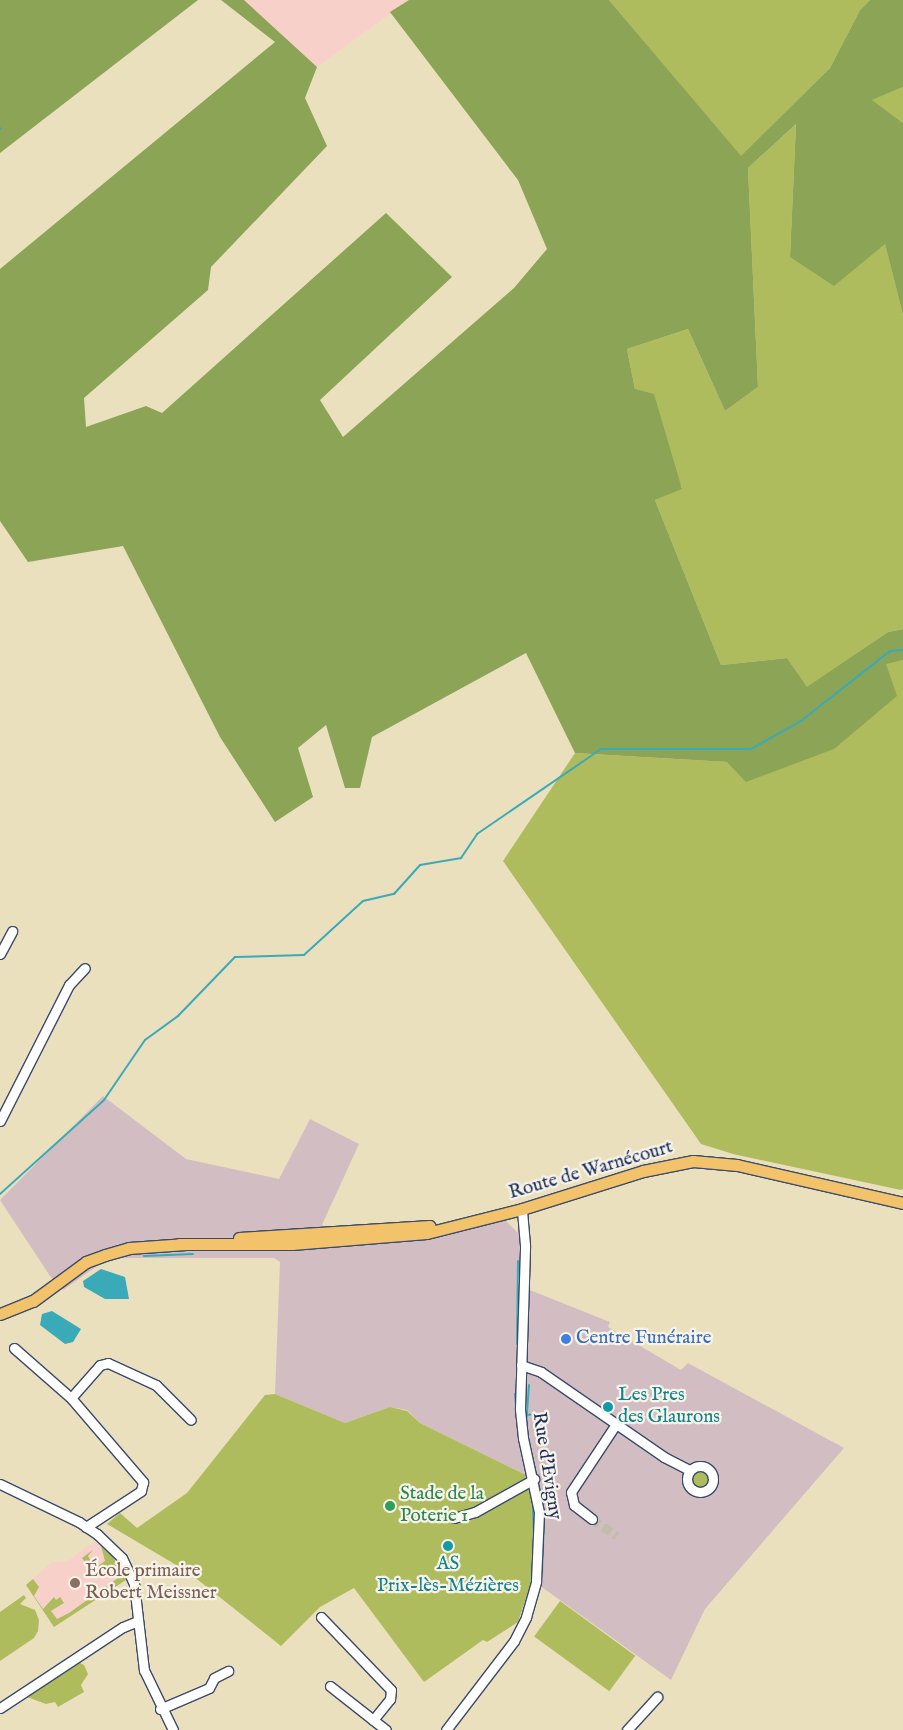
<!DOCTYPE html>
<meta charset="utf-8">
<style>
body{margin:0}
#map{position:relative;width:903px;height:1730px;overflow:hidden;background:#ebe0be;font-family:"IM FELL English",serif}
div>[style]{position:absolute}
.built>*{inset:0;background:#f7d0ca}
.industrial>*{inset:0;background:#d2bec2}
.green>*{inset:0;background:#afbc5e;transform-origin:0 0}
.round{border-radius:50%}
.forest>*{inset:0;background:#8ba455}
.water>*{inset:0;background:#3aaab8}
.stream>*{height:2px;margin:-1px;padding:0 1px;transform-origin:1px;border-radius:1px;background:#3aaab8}
.minor-tunnel>*{height:9px;margin-top:-4.5px;transform-origin:0;background:repeating-linear-gradient(90deg,#c1bdab 0 9px,transparent 0 13.5px)}
.roads{filter:drop-shadow(1px 0 #3a4a6c) drop-shadow(-1px 0 #3a4a6c) drop-shadow(0 1px #3a4a6c) drop-shadow(0 -1px #3a4a6c)}
.minor>*{height:9px;margin:-4.5px;padding:0 4.5px;transform-origin:4.5px;border-radius:4.5px;background:#fff}
.minor>.ring{margin:-4.5px;padding:0;box-sizing:content-box;background:none;border:9px solid #fff;border-radius:50%}
.major>*{height:11px;margin:-5.5px;padding:0 5.5px;transform-origin:5.5px;border-radius:5.5px;background:#f2c36a}
.dots>*{width:14px;height:14px;translate:-50% -50%;box-sizing:border-box;border:2px solid #f7f3e8;border-radius:50%}
span{translate:-50% -50%;white-space:nowrap;text-align:center;line-height:1.15;-webkit-text-stroke:4.5px #f7f3e8;paint-order:stroke}
.street-label{font-size:19px;color:#1b2f5e}
.shop-label{font-size:19px;color:#366cbe}
.left{translate:0 -50%;text-align:left}
.culture-label{font-size:19px;color:#0d838f}
.leisure-label{font-size:19px;color:#27864d}
.education-label{font-size:19px;color:#785e54}
</style>
<div id="map">
<div class="built">
<div style="clip-path:polygon(244px 0,409px 0,317px 67px)"></div>
<div style="clip-path:polygon(95px 1541px,113px 1557px,126px 1580px,54px 1627px,26px 1585px,52px 1562px,66px 1562px)"></div>
</div>
<div class="industrial">
<div style="clip-path:polygon(103px 1096px,186px 1159px,279px 1179px,310px 1119px,359px 1144px,322px 1225px,340px 1244px,411px 1240px,505px 1220px,520px 1235px,520px 1286px,610px 1322px,608px 1327px,681px 1370px,688px 1363px,844px 1448px,705px 1609px,671px 1680px,532px 1580px,526px 1475px,420px 1423px,407px 1410px,390px 1407px,345px 1423px,275px 1394px,280px 1262px,274px 1258px,119px 1258px,100px 1264px,63px 1290px,50px 1276px,0 1200px)"></div>
</div>
<div class="green">
<div style="clip-path:polygon(609px 0,870px 0,860px 10px,830px 68px,741px 157px)"></div>
<div style="clip-path:polygon(903px 87px,903px 123px,871px 100px)"></div>
<div style="clip-path:polygon(796px 124px,790px 257px,885px 243px,903px 315px,903px 629px,888px 632px,807px 688px,787px 658px,721px 665px,655px 500px,682px 488px,635px 389px,627px 349px,688px 329px,725px 411px,758px 387px,748px 168px)"></div>
<div style="clip-path:polygon(903px 660px,903px 1189px,901px 1190px,733px 1154px,701px 1144px,503px 861px,575px 753px,727px 762px,886px 663px)"></div>
<div style="clip-path:polygon(275px 1394px,345px 1423px,390px 1407px,407px 1411px,420px 1423px,526px 1475px,536px 1514px,532px 1580px,518px 1622px,487px 1642px,483px 1640px,424px 1682px,354px 1588px,320px 1607px,281px 1646px,188px 1572px,107px 1524px,120px 1513px,137px 1528px,187px 1493px,265px 1395px)"></div>
<div class="round" style="left:691px;top:1469px;width:18px;height:18px"></div>
<div style="clip-path:polygon(101px 1546px,113px 1557px,126px 1580px,54px 1627px,26px 1585px,33px 1579px,39px 1587px,34px 1596px,43px 1609px,54px 1597px,56px 1600px,60px 1597px,64px 1603px,51px 1611px,57px 1619px,69px 1613px,118px 1578px,110px 1566px,98px 1573px,92px 1572px,82px 1558px,93px 1550px,88px 1556px,95px 1568px,105px 1561px)"></div>
<div style="clip-path:polygon(24px 1595px,26px 1598px,20px 1604px,35px 1610px,39px 1620px,38px 1631px,34px 1638px,0 1661px,0 1612px)"></div>
<div style="left:560px;top:1601px;width:93px;height:44px;rotate:36deg"></div>
<div style="clip-path:polygon(78px 1662px,84px 1665px,88px 1674px,81px 1685px,84px 1692px,58px 1707px,55px 1702px,46px 1704px,27px 1697px)"></div>
</div>
<div class="forest">
<div style="clip-path:polygon(0 0,198px 0,0 153px)"></div>
<div style="clip-path:polygon(221px 0,244px 0,317px 67px,305px 98px,327px 146px,211px 267px,208px 290px,84px 398px,86px 427px,146px 406px,162px 413px,386px 213px,452px 277px,320px 400px,343px 437px,514px 288px,547px 249px,518px 180px,390px 12px,409px 0,609px 0,741px 156px,830px 68px,860px 10px,870px 0,903px 0,903px 87px,872px 100px,903px 123px,903px 315px,885px 244px,834px 286px,790px 257px,796px 124px,748px 168px,758px 387px,725px 411px,688px 329px,627px 349px,635px 389px,654px 394px,682px 489px,655px 500px,721px 665px,787px 658px,807px 687px,888px 632px,903px 629px,903px 660px,886px 664px,897px 696px,834px 749px,746px 782px,727px 762px,575px 753px,526px 653px,372px 737px,360px 788px,345px 788px,326px 725px,298px 748px,313px 797px,275px 822px,220px 737px,123px 546px,28px 562px,0 521px,0 269px,275px 42px)"></div>
</div>
<div class="water">
<div style="clip-path:polygon(101px 1269px,125px 1277px,129px 1299px,105px 1299px,84px 1287px,83px 1281px)"></div>
<div style="clip-path:polygon(52px 1311px,81px 1329px,73px 1342px,65px 1344px,40px 1325px,42px 1314px)"></div>
</div>
<div class="stream">
<div style="left:0;top:129px;width:1px;rotate:-45deg"></div>
<div style="left:0;top:1194px;width:140px;rotate:-42.1deg"></div>
<div style="left:104px;top:1100px;width:73px;rotate:-55.7deg"></div>
<div style="left:145px;top:1040px;width:41px;rotate:-36deg"></div>
<div style="left:178px;top:1016px;width:82px;rotate:-46deg"></div>
<div style="left:235px;top:957px;width:69px;rotate:-1.7deg"></div>
<div style="left:304px;top:955px;width:80px;rotate:-42.5deg"></div>
<div style="left:363px;top:901px;width:32px;rotate:-13deg"></div>
<div style="left:394px;top:894px;width:39px;rotate:-48deg"></div>
<div style="left:420px;top:865px;width:42px;rotate:-9.7deg"></div>
<div style="left:461px;top:858px;width:29px;rotate:-56deg"></div>
<div style="left:477px;top:834px;width:150px;rotate:-34.4deg"></div>
<div style="left:601px;top:749px;width:150px"></div>
<div style="left:751px;top:749px;width:57px;rotate:-29.2deg"></div>
<div style="left:801px;top:721px;width:113px;rotate:-38.2deg"></div>
<div style="left:890px;top:651px;width:13px;rotate:-4deg"></div>
<div style="left:144px;top:1256px;width:49px;rotate:-2.3deg"></div>
<div style="left:517px;top:1344px;width:83px;rotate:-89.3deg"></div>
<div style="left:515px;top:1394px;width:38px;rotate:85deg"></div>
<div style="left:526px;top:1415px;width:10px;rotate:-6deg"></div>
<div style="left:526px;top:1426px;width:41px;rotate:-85.8deg"></div>
<div style="left:526px;top:1431px;width:70px;rotate:76.8deg"></div>
<div style="left:533px;top:1506px;width:28px;rotate:88deg"></div>
<div style="left:542px;top:1573px;width:52px;rotate:-87.8deg"></div>
</div>
<div class="minor-tunnel">
<div style="left:592px;top:1519px;width:30px;rotate:34deg"></div>
</div>
<div class="roads">
<div class="minor">
<div style="left:0;top:954px;width:26px;rotate:-62deg"></div>
<div style="left:0;top:1121px;width:153px;rotate:-63.1deg"></div>
<div style="left:69px;top:985px;width:23px;rotate:-47deg"></div>
<div style="left:14px;top:1348px;width:76px;rotate:41.3deg"></div>
<div style="left:71px;top:1398px;width:111px;rotate:49.4deg"></div>
<div style="left:143px;top:1482px;width:9px;rotate:103deg"></div>
<div style="left:141px;top:1491px;width:66px;rotate:146.8deg"></div>
<div style="left:521px;top:1365px;width:21px;rotate:19deg"></div>
<div style="left:541px;top:1372px;width:150px;rotate:34.6deg"></div>
<div style="left:664px;top:1457px;width:29px;rotate:27deg"></div>
<div style="left:71px;top:1398px;width:44px;rotate:-48.7deg"></div>
<div style="left:100px;top:1365px;width:8px;rotate:-14deg"></div>
<div style="left:108px;top:1363px;width:53px;rotate:24.6deg"></div>
<div style="left:156px;top:1385px;width:49px;rotate:45deg"></div>
<div class="ring" style="left:687px;top:1466px;width:17px;height:17px"></div>
<div style="left:0;top:1484px;width:88px;rotate:25.7deg"></div>
<div style="left:79px;top:1522px;width:22px;rotate:34deg"></div>
<div style="left:97px;top:1534px;width:35px;rotate:44deg"></div>
<div style="left:122px;top:1558px;width:29px;rotate:65deg"></div>
<div style="left:134px;top:1584px;width:87px;rotate:83.4deg"></div>
<div style="left:144px;top:1670px;width:67px;rotate:64.2deg"></div>
<div style="left:454px;top:1518px;width:22px;rotate:-16deg"></div>
<div style="left:475px;top:1512px;width:68px;rotate:-29.2deg"></div>
<div style="left:592px;top:1519px;width:23px;rotate:-142deg"></div>
<div style="left:574px;top:1505px;width:13px;rotate:-103deg"></div>
<div style="left:571px;top:1492px;width:82px;rotate:-56.5deg"></div>
<div style="left:321px;top:1617px;width:101px;rotate:46.2deg"></div>
<div style="left:391px;top:1690px;width:9px;rotate:96deg"></div>
<div style="left:390px;top:1699px;width:27px;rotate:129deg"></div>
<div style="left:330px;top:1686px;width:71px;rotate:38.2deg"></div>
<div style="left:0;top:1708px;width:147px;rotate:-33.4deg"></div>
<div style="left:123px;top:1627px;width:16px;rotate:-22deg"></div>
<div style="left:160px;top:1709px;width:53px;rotate:-23.2deg"></div>
<div style="left:209px;top:1688px;width:11px;rotate:-63deg"></div>
<div style="left:214px;top:1678px;width:16px;rotate:-27deg"></div>
<div style="left:446px;top:1730px;width:112px;rotate:-52.6deg"></div>
<div style="left:514px;top:1641px;width:27px;rotate:-63deg"></div>
<div style="left:526px;top:1617px;width:37px;rotate:-74deg"></div>
<div style="left:536px;top:1581px;width:69px;rotate:-87.5deg"></div>
<div style="left:539px;top:1512px;width:76px;rotate:-102.2deg"></div>
<div style="left:523px;top:1438px;width:30px;rotate:-96deg"></div>
<div style="left:520px;top:1408px;width:163px;rotate:-88.2deg"></div>
<div style="left:525px;top:1245px;width:36px;rotate:-95deg"></div>
<div style="left:627px;top:1730px;width:45px;rotate:-47.7deg"></div>
</div>
<div class="major">
<div style="left:239px;top:1238px;width:191px;rotate:-3.6deg"></div>
<div style="left:179px;top:1244px;width:113px"></div>
<div style="left:292px;top:1244px;width:135px;rotate:-4.7deg"></div>
<div style="left:427px;top:1233px;width:98px;rotate:-14.2deg"></div>
<div style="left:522px;top:1209px;width:127px;rotate:-17.4deg"></div>
<div style="left:643px;top:1171px;width:51px;rotate:-11.3deg"></div>
<div style="left:693px;top:1161px;width:44px;rotate:5.2deg"></div>
<div style="left:737px;top:1165px;width:170px;rotate:12.9deg"></div>
<div style="left:0;top:1314px;width:35px;rotate:-22deg"></div>
<div style="left:33px;top:1301px;width:66px;rotate:-36.3deg"></div>
<div style="left:86px;top:1262px;width:20px;rotate:-20deg"></div>
<div style="left:105px;top:1255px;width:25px;rotate:-16deg"></div>
<div style="left:129px;top:1248px;width:57px;rotate:-4deg"></div>
</div>
</div>
<div class="dots">
<div style="left:566px;top:1339px;background:#3f7fe0"></div>
<div style="left:608px;top:1407px;background:#0f9aa8"></div>
<div style="left:390px;top:1506px;background:#2e9e5b"></div>
<div style="left:448px;top:1546px;background:#0f9aa8"></div>
<div style="left:75px;top:1583px;background:#8d6e63"></div>
</div>
<div class="street-label">
<span style="left:591px;top:1171px;rotate:-16deg">Route de Warnécourt</span>
<span style="left:546px;top:1466px;rotate:81deg">Rue d'Evigny</span>
</div>
<div class="shop-label">
<span class="left" style="left:576px;top:1339px">Centre Funéraire</span>
</div>
<div class="culture-label">
<span class="left" style="left:618px;top:1407px">Les Pres<br>des Glaurons</span>
<span style="left:448px;top:1576px">AS<br>Prix-lès-Mézières</span>
</div>
<div class="leisure-label">
<span class="left" style="left:400px;top:1506px">Stade de la<br>Poterie 1</span>
</div>
<div class="education-label">
<span class="left" style="left:85px;top:1583px">École primaire<br>Robert Meissner</span>
</div>
</div>
